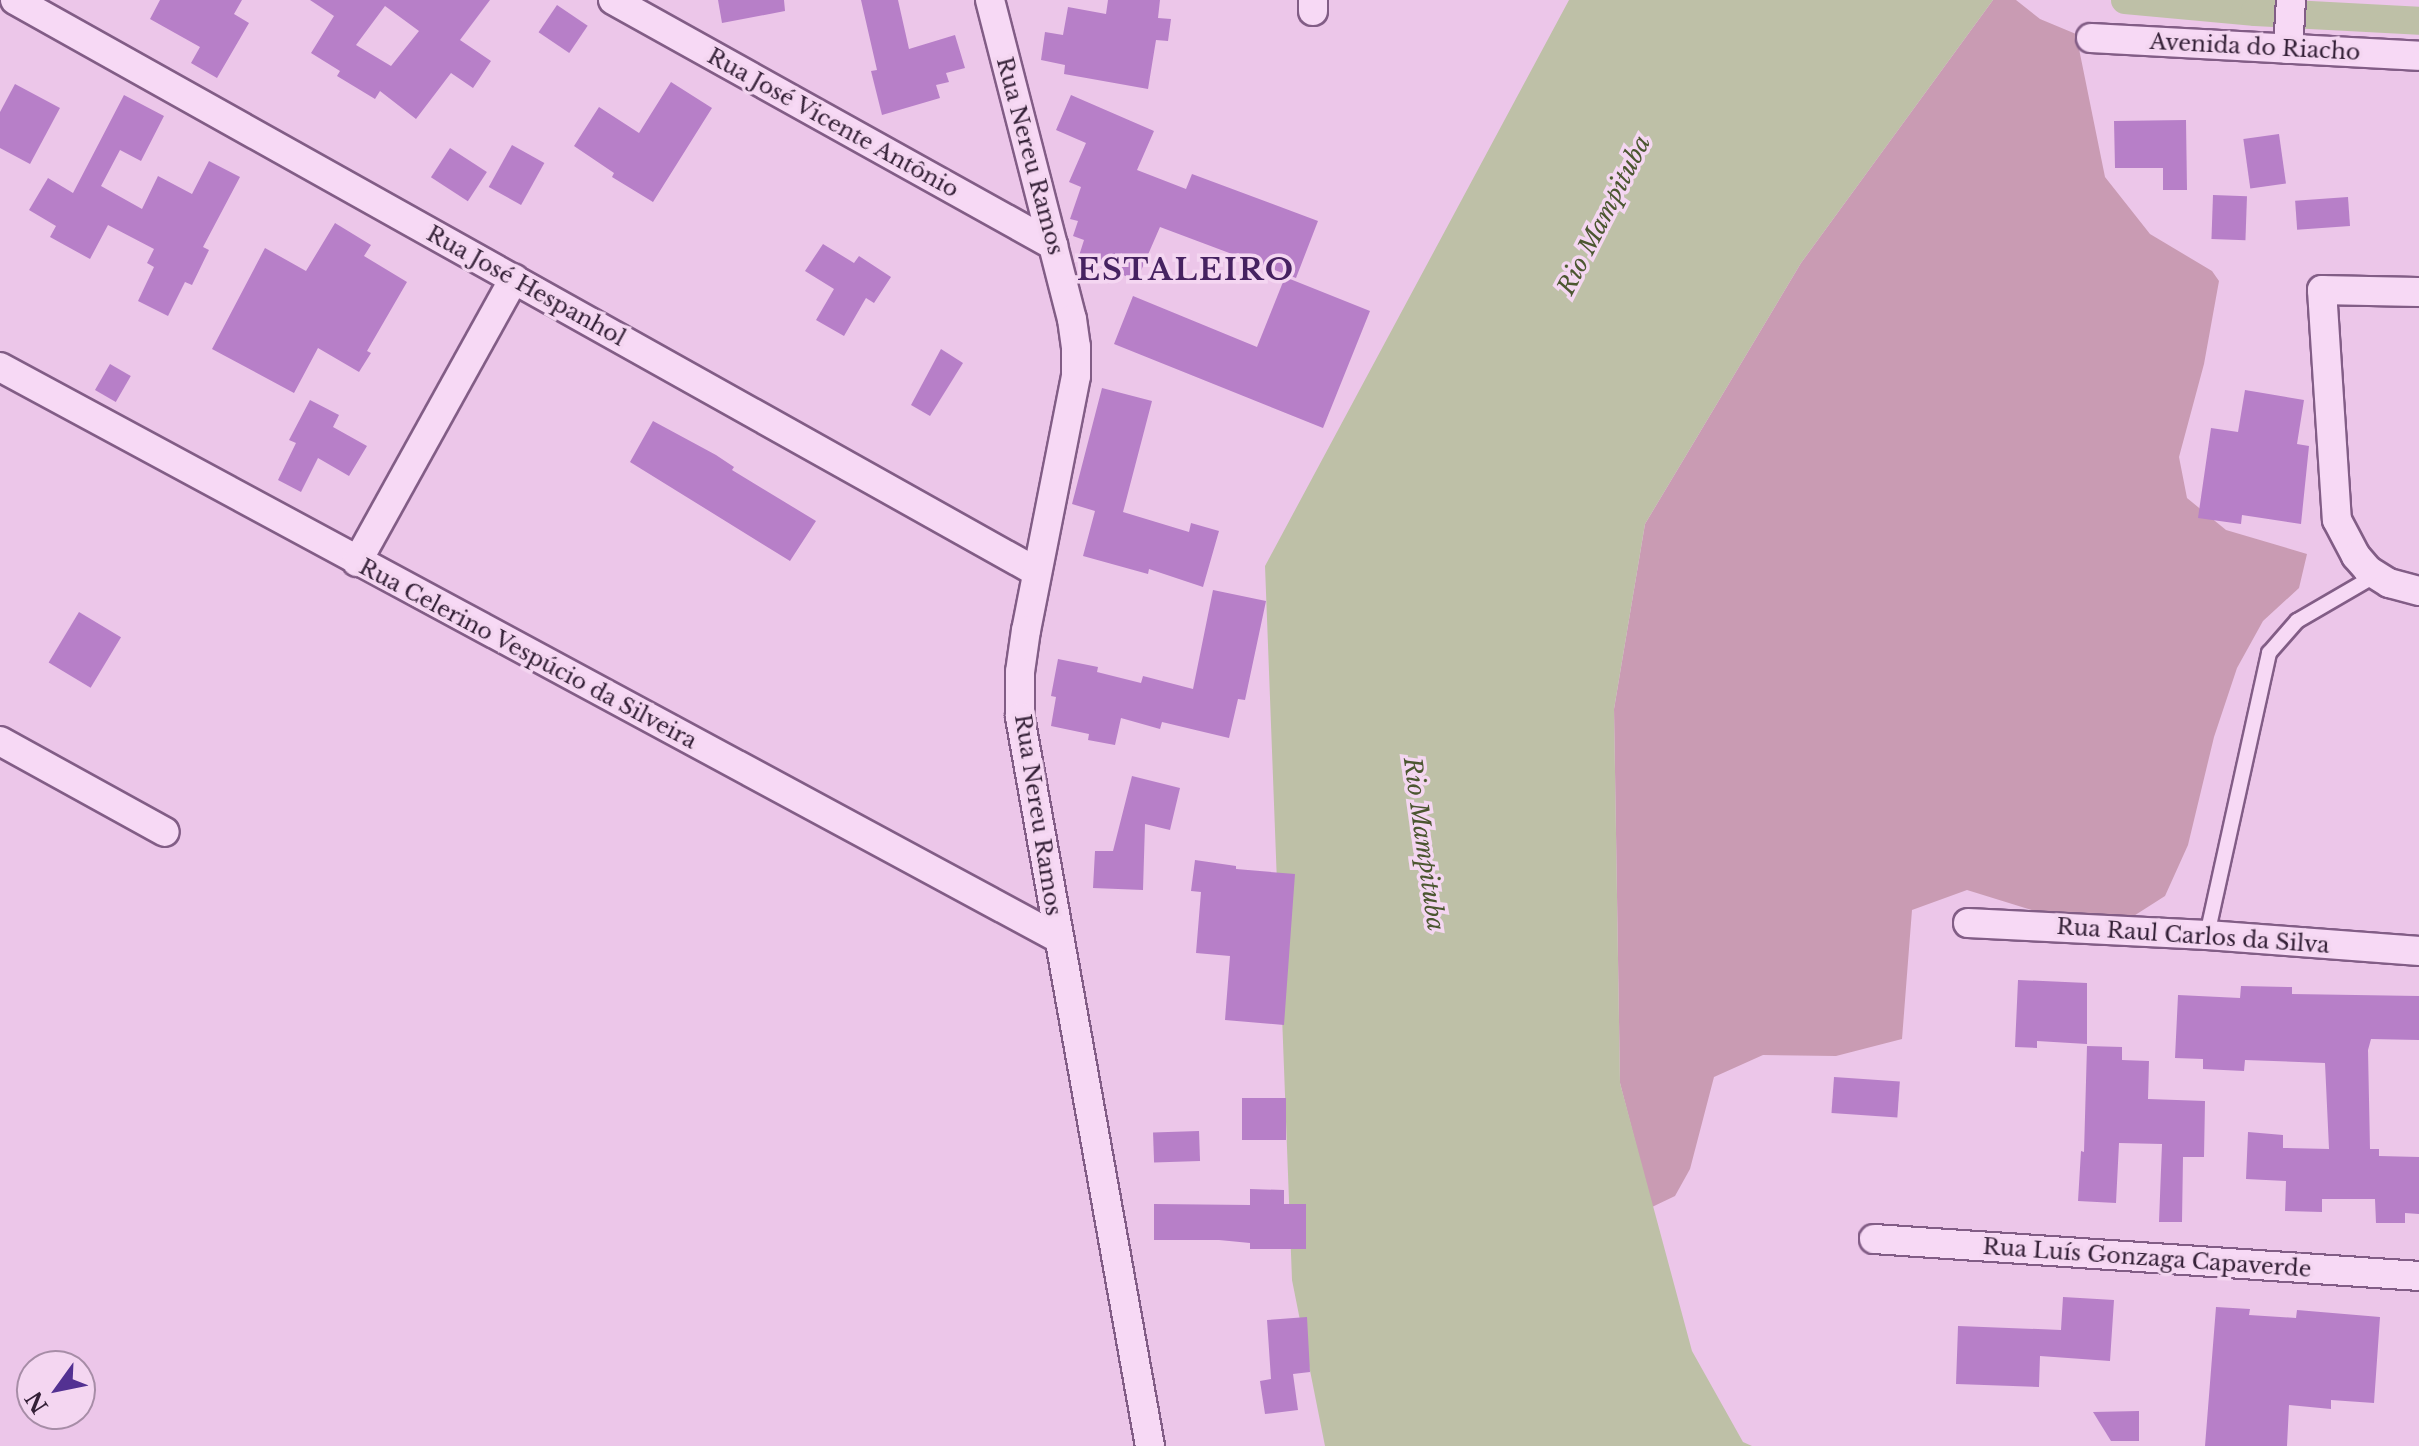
<!DOCTYPE html>
<meta charset="utf-8">
<style>
body{margin:0}
#map{position:relative;width:2419px;height:1446px;overflow:hidden;background:#ecc6e9;font-family:"Libre Baskerville",serif}
div>[style]{position:absolute}
.green>*{inset:0;background:#c99bb3}
.water>*{inset:0;background:#bec0a7}
.canal>*{height:28px;margin:-14px;padding:0 14px;transform-origin:14px;border-radius:14px;background:#bec0a7}
.building>*{inset:0;background:#b77fc8;transform-origin:0 0}
.roads{filter:drop-shadow(2px 0 #825d86) drop-shadow(-2px 0 #825d86) drop-shadow(0 2px #825d86) drop-shadow(0 -2px #825d86)}
.service>*{height:14px;margin:-7px;padding:0 7px;transform-origin:7px;border-radius:7px;background:#f7d9f5}
.minor>*{height:28px;margin:-14px;padding:0 14px;transform-origin:14px;border-radius:14px;background:#f7d9f5}
span{translate:-50% -50%;white-space:nowrap;text-align:center;line-height:1.15;-webkit-text-stroke:7px #f4d6f1;paint-order:stroke}
.street-label{font-size:22px;color:#342037}
.water-label{font-size:24px;color:#4b5630;font-style:italic}
.district-label{font-size:30px;color:#462261;font-weight:700;letter-spacing:2px}
.north{position:absolute;left:16px;top:1350px;width:80px;height:80px;box-sizing:border-box;background:#f4d6f1;border:2px solid #a78da7;border-radius:50%;rotate:237deg;font-size:22px;font-weight:700;line-height:32px;text-align:center;color:#342037}
.north::after{content:'';display:block;margin:auto;width:28px;height:36px;background:#533192;clip-path:polygon(50% 0,100% 100%,50% 72%,0 100%)}
</style>
<div id="map">
<div class="green">
<div style="clip-path:polygon(1993px 0,2016px 0,2040px 19px,2076px 34px,2105px 177px,2150px 234px,2212px 271px,2219px 281px,2204px 364px,2179px 457px,2187px 498px,2226px 530px,2307px 554px,2299px 588px,2263px 621px,2237px 668px,2214px 737px,2188px 845px,2165px 896px,2129px 919px,2038px 912px,1967px 890px,1912px 910px,1902px 1039px,1836px 1056px,1763px 1055px,1714px 1077px,1690px 1169px,1675px 1196px,1652px 1207px,1620px 1083px,1614px 709px,1645px 524px,1801px 263px)"></div>
</div>
<div class="water">
<div style="clip-path:polygon(1569px 0,1993px 0,1801px 263px,1645px 524px,1614px 709px,1620px 1083px,1692px 1351px,1743px 1442px,1752px 1446px,1325px 1446px,1292px 1280px,1265px 566px)"></div>
</div>
<div class="canal">
<div style="left:2125px;top:0;width:131px;rotate:5.3deg"></div>
<div style="left:2255px;top:12px;width:164px;rotate:3.1deg"></div>
</div>
<div class="building">
<div style="clip-path:polygon(160px 0,242px 0,234px 14px,249px 23px,217px 78px,191px 63px,200px 47px,150px 19px)"></div>
<div style="clip-path:polygon(evenodd,310px 0,490px 0,460px 40px,491px 61px,473px 88px,451px 73px,416px 119px,380px 91px,375px 99px,337px 76px,340px 71px,311px 53px,334px 16px,310px 0,385px 6px,419px 31px,391px 66px,356px 45px,385px 6px)"></div>
<div style="clip-path:polygon(718px 0,784px 0,785px 11px,722px 23px)"></div>
<div style="clip-path:polygon(861px 0,898px 0,909px 49px,955px 35px,965px 68px,946px 73px,949px 82px,936px 85px,940px 98px,882px 115px,871px 71px,877px 70px)"></div>
<div style="clip-path:polygon(1108px 0,1160px 0,1158px 18px,1171px 19px,1168px 41px,1156px 40px,1148px 89px,1064px 74px,1065px 65px,1041px 60px,1045px 32px,1063px 35px,1068px 7px,1106px 14px)"></div>
<div style="left:557px;top:5px;width:37px;height:33px;rotate:34deg"></div>
<div style="clip-path:polygon(671px 82px,712px 108px,653px 202px,612px 177px,614px 173px,574px 146px,599px 107px,639px 133px)"></div>
<div style="clip-path:polygon(15px 84px,60px 108px,30px 164px,0 148px,0 112px)"></div>
<div style="clip-path:polygon(124px 95px,164px 116px,141px 161px,120px 150px,101px 186px,142px 209px,158px 176px,192px 194px,209px 161px,240px 177px,203px 247px,209px 250px,192px 285px,185px 282px,168px 316px,138px 301px,154px 267px,147px 263px,154px 249px,108px 225px,90px 259px,50px 237px,56px 226px,29px 210px,48px 178px,73px 193px)"></div>
<div style="clip-path:polygon(1071px 95px,1154px 131px,1137px 170px,1186px 189px,1192px 174px,1318px 221px,1296px 278px,1160px 227px,1137px 280px,1078px 259px,1084px 240px,1073px 236px,1078px 221px,1070px 219px,1081px 187px,1069px 182px,1086px 143px,1056px 130px)"></div>
<div style="clip-path:polygon(2186px 120px,2187px 190px,2163px 190px,2163px 168px,2115px 168px,2114px 121px)"></div>
<div style="left:2279px;top:134px;width:50px;height:36px;rotate:82deg"></div>
<div style="left:512px;top:145px;width:37px;height:48px;rotate:29deg"></div>
<div style="left:450px;top:148px;width:44px;height:35px;rotate:33deg"></div>
<div style="left:2213px;top:195px;width:34px;height:44px;rotate:2deg"></div>
<div style="left:2348px;top:197px;width:29px;height:53px;rotate:86deg"></div>
<div style="clip-path:polygon(335px 223px,371px 245px,364px 256px,407px 282px,367px 351px,371px 353px,359px 372px,318px 348px,294px 393px,212px 349px,265px 248px,306px 271px)"></div>
<div style="clip-path:polygon(823px 244px,854px 263px,859px 256px,891px 277px,874px 303px,866px 298px,844px 336px,816px 320px,834px 289px,805px 271px)"></div>
<div style="clip-path:polygon(1285px 277px,1370px 311px,1323px 428px,1114px 344px,1133px 296px,1257px 347px)"></div>
<div style="clip-path:polygon(941px 349px,963px 363px,930px 416px,911px 405px)"></div>
<div style="left:110px;top:364px;width:24px;height:30px;rotate:30deg"></div>
<div style="clip-path:polygon(1102px 388px,1152px 401px,1123px 512px,1189px 532px,1191px 523px,1219px 531px,1203px 587px,1149px 569px,1148px 574px,1083px 556px,1095px 511px,1072px 504px)"></div>
<div style="clip-path:polygon(2245px 390px,2304px 400px,2297px 444px,2309px 446px,2301px 524px,2242px 515px,2241px 524px,2198px 518px,2211px 428px,2238px 432px)"></div>
<div style="clip-path:polygon(310px 400px,339px 415px,333px 427px,367px 446px,349px 476px,318px 458px,301px 492px,278px 480px,296px 443px,289px 440px)"></div>
<div style="clip-path:polygon(653px 421px,716px 455px,734px 467px,732px 470px,816px 521px,790px 561px,630px 462px)"></div>
<div style="clip-path:polygon(1213px 590px,1266px 601px,1245px 700px,1238px 699px,1229px 738px,1162px 722px,1160px 729px,1121px 718px,1115px 745px,1088px 740px,1089px 734px,1051px 726px,1056px 697px,1051px 696px,1058px 659px,1098px 667px,1097px 672px,1141px 683px,1143px 676px,1193px 689px)"></div>
<div style="left:79px;top:612px;width:49px;height:59px;rotate:31deg"></div>
<div style="clip-path:polygon(1132px 776px,1180px 788px,1170px 830px,1145px 824px,1143px 890px,1093px 888px,1095px 851px,1113px 851px)"></div>
<div style="clip-path:polygon(1195px 860px,1236px 866px,1236px 869px,1295px 874px,1284px 1025px,1225px 1020px,1230px 956px,1196px 953px,1201px 892px,1191px 891px)"></div>
<div style="clip-path:polygon(2018px 980px,2087px 983px,2087px 1044px,2037px 1041px,2037px 1048px,2015px 1047px)"></div>
<div style="clip-path:polygon(2241px 986px,2292px 987px,2292px 994px,2419px 996px,2419px 1040px,2371px 1039px,2368px 1050px,2370px 1149px,2379px 1149px,2379px 1156px,2419px 1157px,2419px 1214px,2405px 1213px,2405px 1223px,2376px 1223px,2375px 1199px,2322px 1199px,2322px 1212px,2285px 1211px,2286px 1181px,2246px 1179px,2248px 1132px,2283px 1135px,2283px 1148px,2329px 1149px,2325px 1063px,2245px 1060px,2244px 1071px,2203px 1069px,2203px 1059px,2175px 1058px,2178px 995px,2240px 998px)"></div>
<div style="clip-path:polygon(2087px 1046px,2122px 1047px,2122px 1060px,2149px 1061px,2148px 1099px,2205px 1101px,2204px 1157px,2183px 1157px,2182px 1222px,2159px 1222px,2162px 1144px,2119px 1143px,2116px 1203px,2078px 1201px,2081px 1151px,2084px 1152px)"></div>
<div style="left:1834px;top:1077px;width:66px;height:36px;rotate:4deg"></div>
<div style="left:1286px;top:1098px;width:42px;height:44px;rotate:90deg"></div>
<div style="left:1199px;top:1131px;width:30px;height:46px;rotate:88deg"></div>
<div style="clip-path:polygon(1250px 1189px,1284px 1190px,1284px 1204px,1306px 1204px,1306px 1249px,1250px 1249px,1250px 1243px,1219px 1240px,1154px 1240px,1154px 1204px,1250px 1205px)"></div>
<div style="clip-path:polygon(2063px 1297px,2114px 1300px,2110px 1361px,2040px 1356px,2039px 1387px,1956px 1384px,1958px 1326px,2061px 1330px)"></div>
<div style="clip-path:polygon(2216px 1307px,2250px 1309px,2249px 1315px,2296px 1318px,2297px 1310px,2380px 1317px,2374px 1403px,2331px 1400px,2331px 1409px,2289px 1405px,2287px 1446px,2205px 1446px)"></div>
<div style="clip-path:polygon(1307px 1317px,1310px 1372px,1293px 1374px,1298px 1410px,1265px 1414px,1260px 1381px,1271px 1379px,1267px 1320px)"></div>
<div style="clip-path:polygon(2139px 1411px,2139px 1441px,2111px 1441px,2093px 1412px)"></div>
</div>
<div class="roads">
<div class="service">
<div style="left:2207px;top:935px;width:289px;rotate:-77.6deg"></div>
<div style="left:2269px;top:653px;width:43px;rotate:-48.8deg"></div>
<div style="left:2297px;top:621px;width:91px;rotate:-30.2deg"></div>
</div>
<div class="minor">
<div style="left:15px;top:0;width:1171px;rotate:29.24deg"></div>
<div style="left:613px;top:0;width:504px;rotate:29.11deg"></div>
<div style="left:990px;top:0;width:329px;rotate:75.6deg"></div>
<div style="left:1072px;top:319px;width:28px;rotate:82deg"></div>
<div style="left:1076px;top:347px;width:29px;rotate:90deg"></div>
<div style="left:1076px;top:376px;width:259px;rotate:101.1deg"></div>
<div style="left:1026px;top:630px;width:42px;rotate:98.1deg"></div>
<div style="left:1020px;top:672px;width:45px;rotate:90deg"></div>
<div style="left:1020px;top:717px;width:741px;rotate:79.89deg"></div>
<div style="left:1313px;top:11px;width:11px;rotate:-90deg"></div>
<div style="left:2091px;top:38px;width:328px;rotate:3.1deg"></div>
<div style="left:2288px;top:49px;width:49px;rotate:-86.5deg"></div>
<div style="left:2419px;top:292px;width:97px;rotate:-178.8deg"></div>
<div style="left:2322px;top:290px;width:230px;rotate:86.3deg"></div>
<div style="left:2337px;top:520px;width:41px;rotate:62.2deg"></div>
<div style="left:2356px;top:556px;width:18px;rotate:49deg"></div>
<div style="left:2368px;top:570px;width:25px;rotate:32deg"></div>
<div style="left:2389px;top:583px;width:31px;rotate:15deg"></div>
<div style="left:0;top:367px;width:1202px;rotate:28.36deg"></div>
<div style="left:357px;top:562px;width:324px;rotate:-61deg"></div>
<div style="left:0;top:741px;width:188px;rotate:28.9deg"></div>
<div style="left:1968px;top:923px;width:239px;rotate:2.9deg"></div>
<div style="left:2207px;top:935px;width:213px;rotate:4.3deg"></div>
<div style="left:1874px;top:1239px;width:546px;rotate:3.88deg"></div>
</div>
</div>
<div class="street-label">
<span style="left:2255px;top:47px;rotate:3deg">Avenida do Riacho</span>
<span style="left:833px;top:123px;rotate:29deg">Rua José Vicente Antônio</span>
<span style="left:1030px;top:156px;rotate:75deg">Rua Nereu Ramos</span>
<span style="left:526px;top:286px;rotate:29deg">Rua José Hespanhol</span>
<span style="left:528px;top:654px;rotate:28deg">Rua Celerino Vespúcio da Silveira</span>
<span style="left:1038px;top:815px;rotate:81deg">Rua Nereu Ramos</span>
<span style="left:2193px;top:936px;rotate:4deg">Rua Raul Carlos da Silva</span>
<span style="left:2147px;top:1258px;rotate:4deg">Rua Luís Gonzaga Capaverde</span>
</div>
<div class="water-label">
<span style="left:1604px;top:215px;rotate:-63deg">Rio Mampituba</span>
<span style="left:1424px;top:844px;rotate:82deg">Rio Mampituba</span>
</div>
<div class="district-label">
<span style="left:1186px;top:270px">ESTALEIRO</span>
</div>
<div class="north">N</div>
</div>
